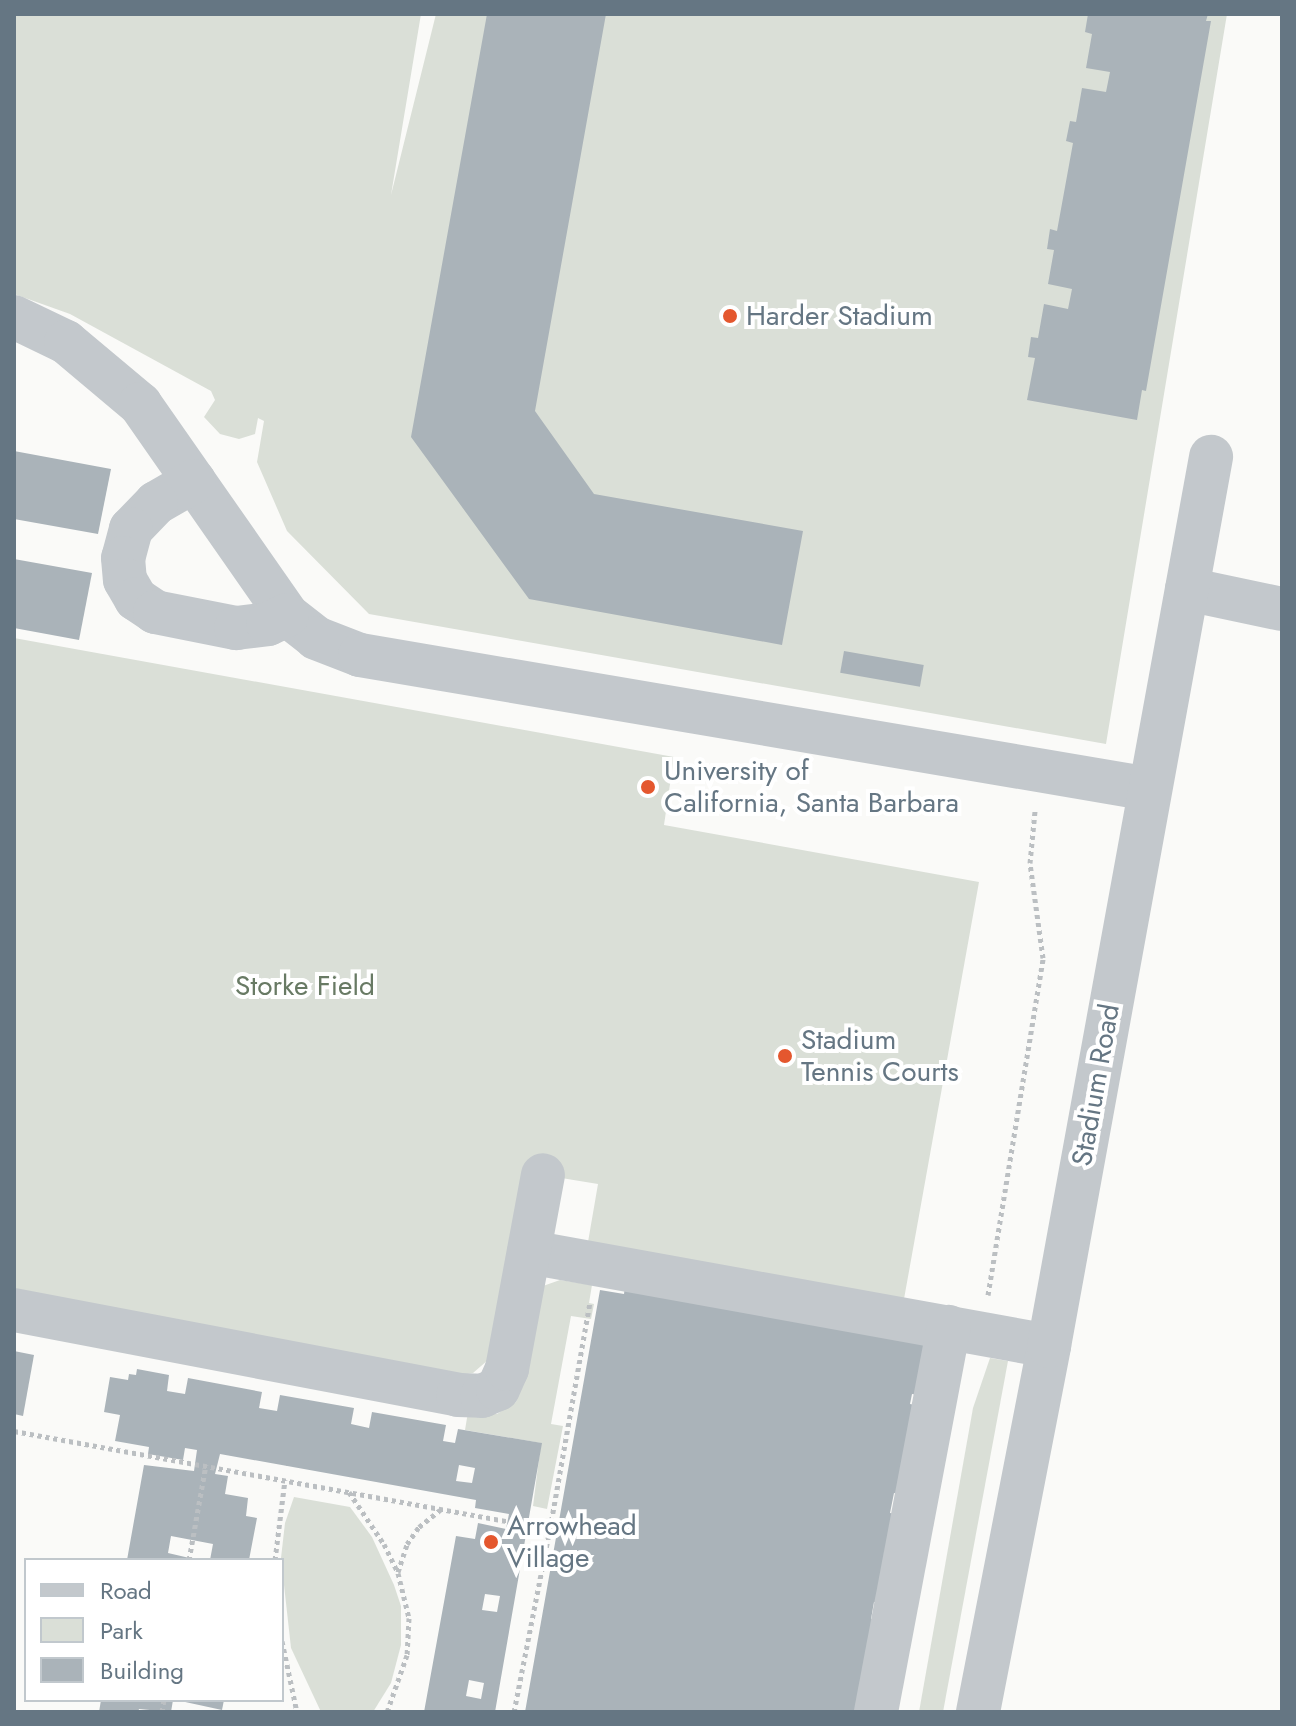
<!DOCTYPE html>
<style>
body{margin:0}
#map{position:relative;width:1296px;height:1726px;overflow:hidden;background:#fafaf8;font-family:Jost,sans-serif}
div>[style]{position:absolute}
.green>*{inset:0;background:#dadfd7}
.building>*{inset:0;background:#aab3b9;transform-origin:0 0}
.path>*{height:5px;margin-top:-2.5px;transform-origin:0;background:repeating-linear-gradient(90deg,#bbbfc2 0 4px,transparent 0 8px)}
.minor>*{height:44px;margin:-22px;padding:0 22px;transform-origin:22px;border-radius:22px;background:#c3c8cc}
.dots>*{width:22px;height:22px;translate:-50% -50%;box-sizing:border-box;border:4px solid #fff;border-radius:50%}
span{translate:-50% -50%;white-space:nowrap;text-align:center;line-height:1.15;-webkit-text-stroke:8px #fff;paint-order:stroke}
.poi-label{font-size:28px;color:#657683}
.left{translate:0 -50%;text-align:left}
.park-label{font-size:28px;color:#687a64}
.street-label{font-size:28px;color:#657683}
.frame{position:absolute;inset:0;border:16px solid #657683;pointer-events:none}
.legend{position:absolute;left:24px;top:1558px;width:260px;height:144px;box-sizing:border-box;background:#fff;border:2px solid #c1c8cd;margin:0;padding:10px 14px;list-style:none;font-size:24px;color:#657683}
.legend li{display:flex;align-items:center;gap:16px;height:40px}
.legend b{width:40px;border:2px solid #c1c8cd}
</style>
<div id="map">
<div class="green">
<div style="clip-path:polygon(14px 14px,421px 14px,391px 195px,436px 14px,1227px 14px,1106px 744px,369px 614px,287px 531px,257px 462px,264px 421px,258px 418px,255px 434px,239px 439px,220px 434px,204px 417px,215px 400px,211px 391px,70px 314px,14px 294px)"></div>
<div style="clip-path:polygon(14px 638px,674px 757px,664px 825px,979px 882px,904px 1299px,588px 1242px,598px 1184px,543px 1175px,488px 1360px,473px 1373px,459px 1375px,14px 1296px)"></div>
<div style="clip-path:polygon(560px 1280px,592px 1285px,589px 1303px,594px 1304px,591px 1319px,571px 1316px,551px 1424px,563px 1426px,547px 1509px,533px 1506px,541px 1443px,465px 1430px,468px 1412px,497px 1414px,516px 1402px,543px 1286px)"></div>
<div style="clip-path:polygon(990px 1358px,1008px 1361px,943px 1712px,919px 1712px,973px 1408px)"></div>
<div style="clip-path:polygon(294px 1497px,350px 1507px,372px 1537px,394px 1585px,401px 1606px,401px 1645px,391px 1683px,373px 1712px,321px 1712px,291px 1648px,281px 1558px,285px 1523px)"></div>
</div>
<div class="building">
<div style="clip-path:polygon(487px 14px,606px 14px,535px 411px,594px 494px,803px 531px,782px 645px,529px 599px,411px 437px)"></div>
<div style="clip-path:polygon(1088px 14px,1208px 14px,1206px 21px,1211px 21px,1146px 391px,1142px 390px,1137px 420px,1027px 400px,1035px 358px,1028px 357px,1031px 337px,1038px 338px,1044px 304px,1068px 309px,1072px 289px,1048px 284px,1054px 250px,1047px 249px,1050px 229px,1057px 231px,1073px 143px,1066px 141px,1070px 121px,1076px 122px,1082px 88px,1106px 92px,1110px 72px,1086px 68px,1092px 34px,1085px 32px)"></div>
<div style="clip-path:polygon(14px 451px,111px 469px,98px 534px,14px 519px)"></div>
<div style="clip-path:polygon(14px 559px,92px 573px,79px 640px,14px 628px)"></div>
<div style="left:844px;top:651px;width:81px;height:22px;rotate:10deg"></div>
<div style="clip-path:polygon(625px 1286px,937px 1340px,927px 1396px,912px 1394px,910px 1404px,925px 1407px,909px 1496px,894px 1493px,890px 1513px,904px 1515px,887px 1604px,874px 1602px,871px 1619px,887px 1622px,854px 1712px,525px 1712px,600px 1290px,624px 1294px)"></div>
<div style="clip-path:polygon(14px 1351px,34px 1355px,23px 1416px,14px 1414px)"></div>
<div style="clip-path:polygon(evenodd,137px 1369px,169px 1375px,167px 1391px,185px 1394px,188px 1378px,262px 1392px,259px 1408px,277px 1411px,280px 1395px,354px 1408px,351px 1424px,369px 1428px,372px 1412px,446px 1425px,443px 1441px,455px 1443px,458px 1429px,542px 1443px,495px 1712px,424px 1712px,456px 1536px,475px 1539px,478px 1523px,506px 1529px,509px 1514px,475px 1508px,476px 1500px,220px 1454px,215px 1474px,228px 1476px,225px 1494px,248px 1498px,246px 1516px,257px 1518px,249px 1560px,210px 1560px,213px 1544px,171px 1536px,168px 1553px,198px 1560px,127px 1560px,144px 1465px,194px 1471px,197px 1450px,185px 1448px,183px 1460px,148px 1454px,149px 1447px,115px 1441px,120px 1415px,104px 1412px,110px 1377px,128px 1380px,129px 1374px,136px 1375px,137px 1369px,459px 1465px,475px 1468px,472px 1483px,456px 1481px,459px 1465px,137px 1369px,485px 1594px,500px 1596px,497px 1612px,482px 1610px,485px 1594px,137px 1369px,469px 1680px,484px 1683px,481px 1699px,466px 1696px,469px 1680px)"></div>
<div style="clip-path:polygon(101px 1700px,173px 1700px,171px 1712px,139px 1709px,138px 1712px,99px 1712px)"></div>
<div style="clip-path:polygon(176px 1700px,224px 1700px,222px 1710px)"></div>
</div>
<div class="path">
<div style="left:988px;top:1295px;width:341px;rotate:-80.7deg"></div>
<div style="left:1043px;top:958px;width:96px;rotate:-97.8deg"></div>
<div style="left:1030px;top:863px;width:52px;rotate:-84.5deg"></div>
<div style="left:14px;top:1431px;width:545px;rotate:10.36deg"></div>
<div style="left:550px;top:1529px;width:230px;rotate:-80deg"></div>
<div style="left:349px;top:1492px;width:63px;rotate:56.1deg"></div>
<div style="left:384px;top:1544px;width:32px;rotate:64deg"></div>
<div style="left:398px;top:1573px;width:46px;rotate:76.3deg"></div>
<div style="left:409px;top:1618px;width:37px;rotate:93deg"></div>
<div style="left:407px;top:1655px;width:60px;rotate:109.3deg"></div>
<div style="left:189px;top:1560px;width:97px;rotate:-79.9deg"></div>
<div style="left:275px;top:1560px;width:81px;rotate:-82.9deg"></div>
<div style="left:398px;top:1572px;width:29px;rotate:-72deg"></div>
<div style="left:407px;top:1544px;width:21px;rotate:-55deg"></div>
<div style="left:419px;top:1527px;width:27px;rotate:-39deg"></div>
<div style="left:282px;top:1641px;width:73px;rotate:78.1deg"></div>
<div style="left:162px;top:1712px;width:12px;rotate:-81deg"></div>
<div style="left:514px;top:1712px;width:187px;rotate:-78.9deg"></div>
</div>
<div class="minor">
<div style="left:14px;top:317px;width:58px;rotate:25.7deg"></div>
<div style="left:66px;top:342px;width:97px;rotate:40deg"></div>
<div style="left:140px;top:404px;width:257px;rotate:55.1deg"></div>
<div style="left:287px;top:615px;width:37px;rotate:38deg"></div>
<div style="left:316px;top:638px;width:47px;rotate:21.1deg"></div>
<div style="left:360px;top:655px;width:801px;rotate:9.63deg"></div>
<div style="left:194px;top:481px;width:44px;rotate:149.9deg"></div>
<div style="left:156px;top:503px;width:36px;rotate:134deg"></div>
<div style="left:131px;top:529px;width:30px;rotate:105deg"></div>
<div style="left:123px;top:558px;width:22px;rotate:85deg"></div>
<div style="left:125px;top:580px;width:22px;rotate:60deg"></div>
<div style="left:136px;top:599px;width:23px;rotate:34deg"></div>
<div style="left:155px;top:612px;width:83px;rotate:11.2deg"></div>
<div style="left:236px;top:628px;width:32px;rotate:-7deg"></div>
<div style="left:268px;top:624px;width:21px;rotate:-25deg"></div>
<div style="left:1187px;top:589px;width:97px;rotate:11.9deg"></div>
<div style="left:529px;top:1252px;width:528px;rotate:10.25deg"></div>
<div style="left:14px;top:1310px;width:452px;rotate:10.8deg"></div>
<div style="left:458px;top:1395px;width:24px;rotate:2deg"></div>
<div style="left:482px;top:1396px;width:17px;rotate:-24deg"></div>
<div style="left:498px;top:1389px;width:22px;rotate:-66deg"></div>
<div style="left:507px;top:1369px;width:197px;rotate:-79.5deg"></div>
<div style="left:876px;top:1712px;width:392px;rotate:-79.3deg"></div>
<div style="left:978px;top:1712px;width:373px;rotate:-79deg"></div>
<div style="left:1049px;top:1346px;width:904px;rotate:-79.67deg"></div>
</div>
<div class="dots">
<div style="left:730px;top:316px;background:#e4572e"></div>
<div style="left:648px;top:787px;background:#e4572e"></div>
<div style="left:785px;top:1056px;background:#e4572e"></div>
<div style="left:491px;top:1542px;background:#e4572e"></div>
</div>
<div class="poi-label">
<span class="left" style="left:746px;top:316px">Harder Stadium</span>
<span class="left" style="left:664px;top:787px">University of<br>California, Santa Barbara</span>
<span class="left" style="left:801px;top:1056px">Stadium<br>Tennis Courts</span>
<span class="left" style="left:507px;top:1542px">Arrowhead<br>Village</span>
</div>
<div class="park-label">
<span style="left:305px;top:986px">Storke Field</span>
</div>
<div class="street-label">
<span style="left:1096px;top:1085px;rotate:-80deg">Stadium Road</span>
</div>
<div class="frame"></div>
<ul class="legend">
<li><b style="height:10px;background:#c3c8cc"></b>Road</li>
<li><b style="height:22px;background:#dadfd7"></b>Park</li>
<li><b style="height:22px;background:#aab3b9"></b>Building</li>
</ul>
</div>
